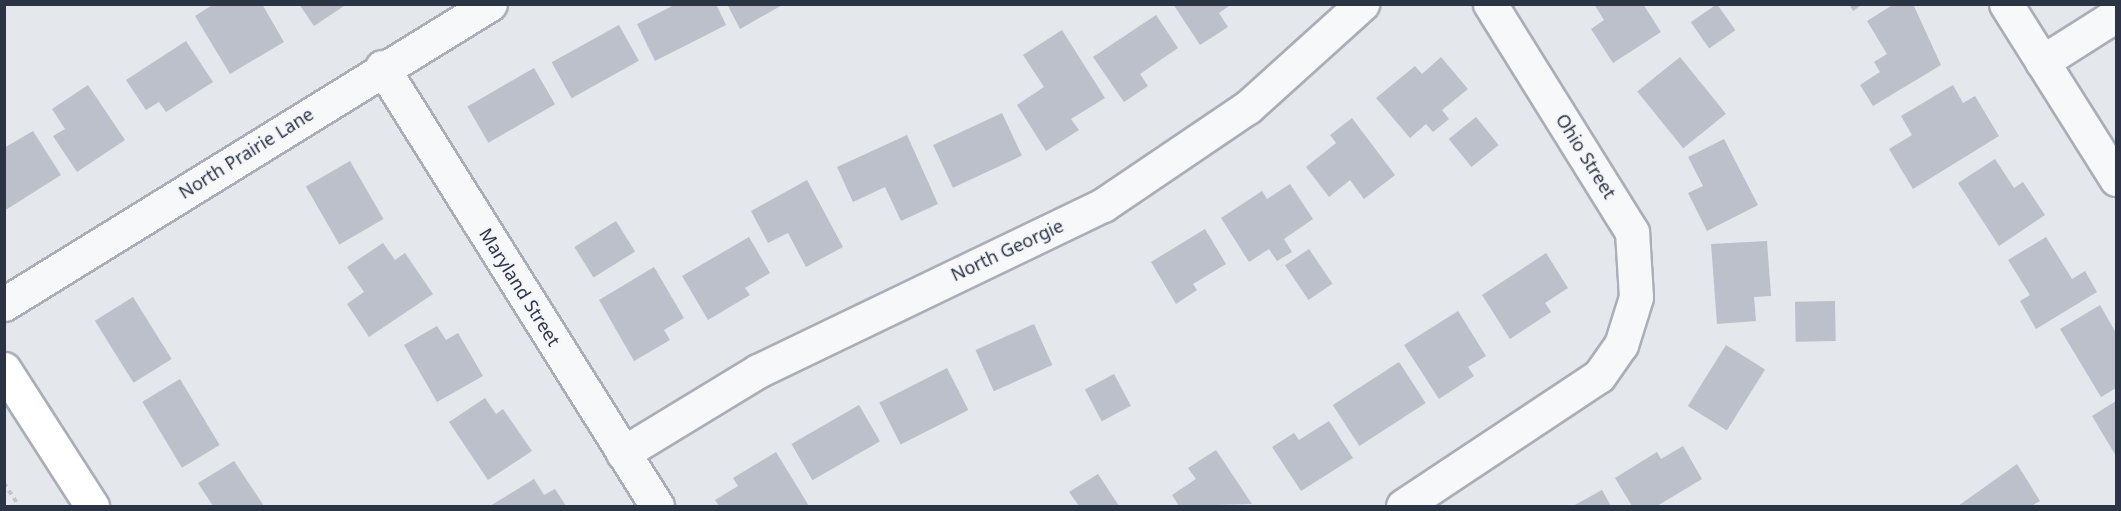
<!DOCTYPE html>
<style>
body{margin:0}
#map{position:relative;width:2121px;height:511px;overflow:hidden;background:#e4e7ec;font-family:"Noto Sans",sans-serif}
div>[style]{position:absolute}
.building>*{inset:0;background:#bbc0ca;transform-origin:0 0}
.path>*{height:4px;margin-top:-2px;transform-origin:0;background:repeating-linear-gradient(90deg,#c2c5cb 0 4.5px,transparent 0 9px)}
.roads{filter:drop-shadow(2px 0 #a9aeb7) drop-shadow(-2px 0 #a9aeb7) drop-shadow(0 2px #a9aeb7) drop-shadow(0 -2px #a9aeb7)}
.minor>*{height:33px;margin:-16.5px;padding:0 16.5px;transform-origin:16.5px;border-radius:16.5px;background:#f7f8fa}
.major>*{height:33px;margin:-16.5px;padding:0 16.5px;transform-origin:16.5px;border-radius:16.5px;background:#fff}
span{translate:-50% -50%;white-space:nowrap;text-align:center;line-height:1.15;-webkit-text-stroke:4.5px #f4f6f9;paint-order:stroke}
.street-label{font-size:18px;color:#2b3445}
.frame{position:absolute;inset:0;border:6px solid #2b3445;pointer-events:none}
</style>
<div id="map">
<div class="building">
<div style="clip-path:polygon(214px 4px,262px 4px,284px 42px,230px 74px,195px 16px)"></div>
<div style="clip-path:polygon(299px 4px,347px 4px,314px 26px)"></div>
<div style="clip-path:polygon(676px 4px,716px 4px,726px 25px,655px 61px,637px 24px)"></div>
<div style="clip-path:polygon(727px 4px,784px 4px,740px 29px)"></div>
<div style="clip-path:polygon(1173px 4px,1232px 4px,1219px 13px,1228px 27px,1200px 45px)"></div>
<div style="clip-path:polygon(1594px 4px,1643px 4px,1661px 32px,1613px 63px,1591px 29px,1604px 20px)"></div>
<div style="left:1717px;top:4px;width:32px;height:32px;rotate:55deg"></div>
<div style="clip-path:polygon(1849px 4px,1863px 4px,1853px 11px)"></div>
<div style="clip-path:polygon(1894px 4px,1913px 4px,1941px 65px,1873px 106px,1860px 85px,1880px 72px,1874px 62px,1887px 54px,1867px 21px)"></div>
<div style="clip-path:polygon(1156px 15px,1178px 48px,1140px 74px,1148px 86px,1124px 102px,1093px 57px)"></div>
<div style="left:619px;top:25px;width:41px;height:77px;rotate:61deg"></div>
<div style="clip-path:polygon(1062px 30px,1105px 98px,1071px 119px,1079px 130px,1046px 151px,1017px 105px,1044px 87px,1023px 55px)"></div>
<div style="clip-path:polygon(186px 41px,213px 82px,166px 112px,159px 102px,146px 110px,126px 80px)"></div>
<div style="clip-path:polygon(1441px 57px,1468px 89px,1442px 110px,1449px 119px,1433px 132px,1426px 124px,1410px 138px,1376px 98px,1415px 66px,1422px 74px)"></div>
<div style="left:1680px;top:57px;width:73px;height:55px;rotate:51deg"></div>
<div style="left:534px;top:68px;width:42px;height:77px;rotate:60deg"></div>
<div style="clip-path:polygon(88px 85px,125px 140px,77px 172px,53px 136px,65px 129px,52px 109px)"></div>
<div style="clip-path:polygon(1953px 85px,1963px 103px,1975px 96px,1999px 136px,1913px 189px,1889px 149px,1912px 135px,1901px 116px)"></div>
<div style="left:1002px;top:113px;width:47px;height:76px;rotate:65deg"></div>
<div style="left:1476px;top:117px;width:36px;height:35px;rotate:51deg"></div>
<div style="clip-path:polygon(1352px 118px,1395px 175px,1364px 199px,1350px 180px,1329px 197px,1306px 167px,1336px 143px,1330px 135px)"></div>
<div style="clip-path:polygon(33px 131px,61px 175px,4px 211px,4px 148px)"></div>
<div style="clip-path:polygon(907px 135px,938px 204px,901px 221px,885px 187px,853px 202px,837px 167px)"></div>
<div style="clip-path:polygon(1724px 139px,1758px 205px,1707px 231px,1688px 193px,1703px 186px,1688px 157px)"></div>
<div style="clip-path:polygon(1995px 159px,2014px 188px,2023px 182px,2045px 215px,1999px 246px,1958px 183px)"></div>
<div style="left:350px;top:161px;width:67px;height:51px;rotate:60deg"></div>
<div style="clip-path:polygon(807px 180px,843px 247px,806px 267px,788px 233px,768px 243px,751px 211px)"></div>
<div style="clip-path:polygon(1290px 184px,1313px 219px,1284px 239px,1292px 252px,1277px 261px,1269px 249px,1249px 262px,1221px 218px,1262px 191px,1267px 199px)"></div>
<div style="left:616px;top:221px;width:36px;height:49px;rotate:58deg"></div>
<div style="clip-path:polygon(1205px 229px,1226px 264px,1193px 284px,1197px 290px,1176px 304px,1151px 262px)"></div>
<div style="clip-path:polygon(749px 237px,770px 273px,745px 288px,750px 295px,708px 320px,682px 276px)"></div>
<div style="clip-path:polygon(2046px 237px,2072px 279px,2085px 271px,2097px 292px,2036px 329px,2020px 301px,2030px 295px,2008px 260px)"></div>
<div style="clip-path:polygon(1767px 241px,1771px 296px,1754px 297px,1756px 321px,1717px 324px,1711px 244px)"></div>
<div style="clip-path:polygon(383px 243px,395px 260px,405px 253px,433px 294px,369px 337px,347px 304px,364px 292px,347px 267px)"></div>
<div style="left:1309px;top:249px;width:42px;height:29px;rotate:56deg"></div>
<div style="clip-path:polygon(1546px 253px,1568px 288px,1545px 303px,1551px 312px,1510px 339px,1482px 295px)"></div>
<div style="clip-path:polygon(654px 267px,684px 318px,664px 330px,670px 340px,634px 361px,599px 300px)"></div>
<div style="left:133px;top:297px;width:73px;height:45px;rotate:58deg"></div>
<div style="left:1835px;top:301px;width:40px;height:40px;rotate:89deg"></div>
<div style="clip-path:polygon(2100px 305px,2116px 333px,2116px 388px,2101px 397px,2060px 329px)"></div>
<div style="clip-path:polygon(1458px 311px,1486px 356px,1468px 367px,1474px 376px,1439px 399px,1404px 345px)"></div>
<div style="left:1034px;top:324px;width:45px;height:64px;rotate:66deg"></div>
<div style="clip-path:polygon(437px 326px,446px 340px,458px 333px,483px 376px,437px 402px,404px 345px)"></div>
<div style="left:1726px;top:345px;width:46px;height:72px;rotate:32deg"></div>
<div style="left:1399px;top:362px;width:49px;height:79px;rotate:57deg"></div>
<div style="left:947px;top:368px;width:47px;height:76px;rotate:63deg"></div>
<div style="left:1114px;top:374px;width:36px;height:33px;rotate:62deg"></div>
<div style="left:180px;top:379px;width:77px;height:44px;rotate:59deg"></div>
<div style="clip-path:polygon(485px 398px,496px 414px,503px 409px,532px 451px,488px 480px,449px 422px)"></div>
<div style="clip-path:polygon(2116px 401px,2116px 456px,2092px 416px)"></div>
<div style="left:859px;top:405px;width:42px;height:78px;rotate:60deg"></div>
<div style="clip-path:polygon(1329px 421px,1353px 458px,1301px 491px,1272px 447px,1294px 433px,1299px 440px)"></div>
<div style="clip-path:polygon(1683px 446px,1702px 479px,1657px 506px,1632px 506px,1615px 478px,1657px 452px,1661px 459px)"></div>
<div style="clip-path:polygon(1216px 450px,1252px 504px,1179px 506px,1172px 495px,1196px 479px,1188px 468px)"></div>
<div style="clip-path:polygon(776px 452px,809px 506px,719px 506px,715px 500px,738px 486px,733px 478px)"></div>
<div style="clip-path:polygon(234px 461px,264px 506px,213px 506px,198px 483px)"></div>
<div style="clip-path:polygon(2017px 464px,2040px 501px,2031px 506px,1958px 506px)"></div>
<div style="clip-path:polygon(1098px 474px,1119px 506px,1079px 506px,1069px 492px)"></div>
<div style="clip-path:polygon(534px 479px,544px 495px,555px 489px,566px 506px,490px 506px)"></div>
<div style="clip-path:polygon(1602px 490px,1611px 506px,1573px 506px)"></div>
</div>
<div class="path">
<div style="left:4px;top:483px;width:27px;rotate:57deg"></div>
</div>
<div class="roads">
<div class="minor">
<div style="left:2006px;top:4px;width:207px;rotate:57.8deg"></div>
<div style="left:2042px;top:62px;width:88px;rotate:-32.4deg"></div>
<div style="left:382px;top:67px;width:518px;rotate:57.94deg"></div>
<div style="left:4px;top:304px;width:571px;rotate:-31.69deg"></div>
<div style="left:623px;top:453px;width:158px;rotate:-31.3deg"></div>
<div style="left:758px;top:371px;width:383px;rotate:-25.7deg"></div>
<div style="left:1103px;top:205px;width:175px;rotate:-34.1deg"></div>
<div style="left:1248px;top:107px;width:154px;rotate:-42.1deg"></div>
<div style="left:1403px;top:506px;width:235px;rotate:-33.6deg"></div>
<div style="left:1599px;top:376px;width:38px;rotate:-55deg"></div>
<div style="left:1621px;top:345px;width:50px;rotate:-72.6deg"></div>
<div style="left:1636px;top:297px;width:65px;rotate:-93.5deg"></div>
<div style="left:1632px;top:232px;width:269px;rotate:-121.9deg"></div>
</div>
<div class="major">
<div style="left:4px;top:369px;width:163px;rotate:57.3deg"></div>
</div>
</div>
<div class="street-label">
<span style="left:246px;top:153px;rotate:-32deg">North Prairie Lane</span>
<span style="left:1586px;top:156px;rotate:58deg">Ohio Street</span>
<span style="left:1007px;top:250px;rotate:-25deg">North Georgie</span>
<span style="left:520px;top:287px;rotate:58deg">Maryland Street</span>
</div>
<div class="frame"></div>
</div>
